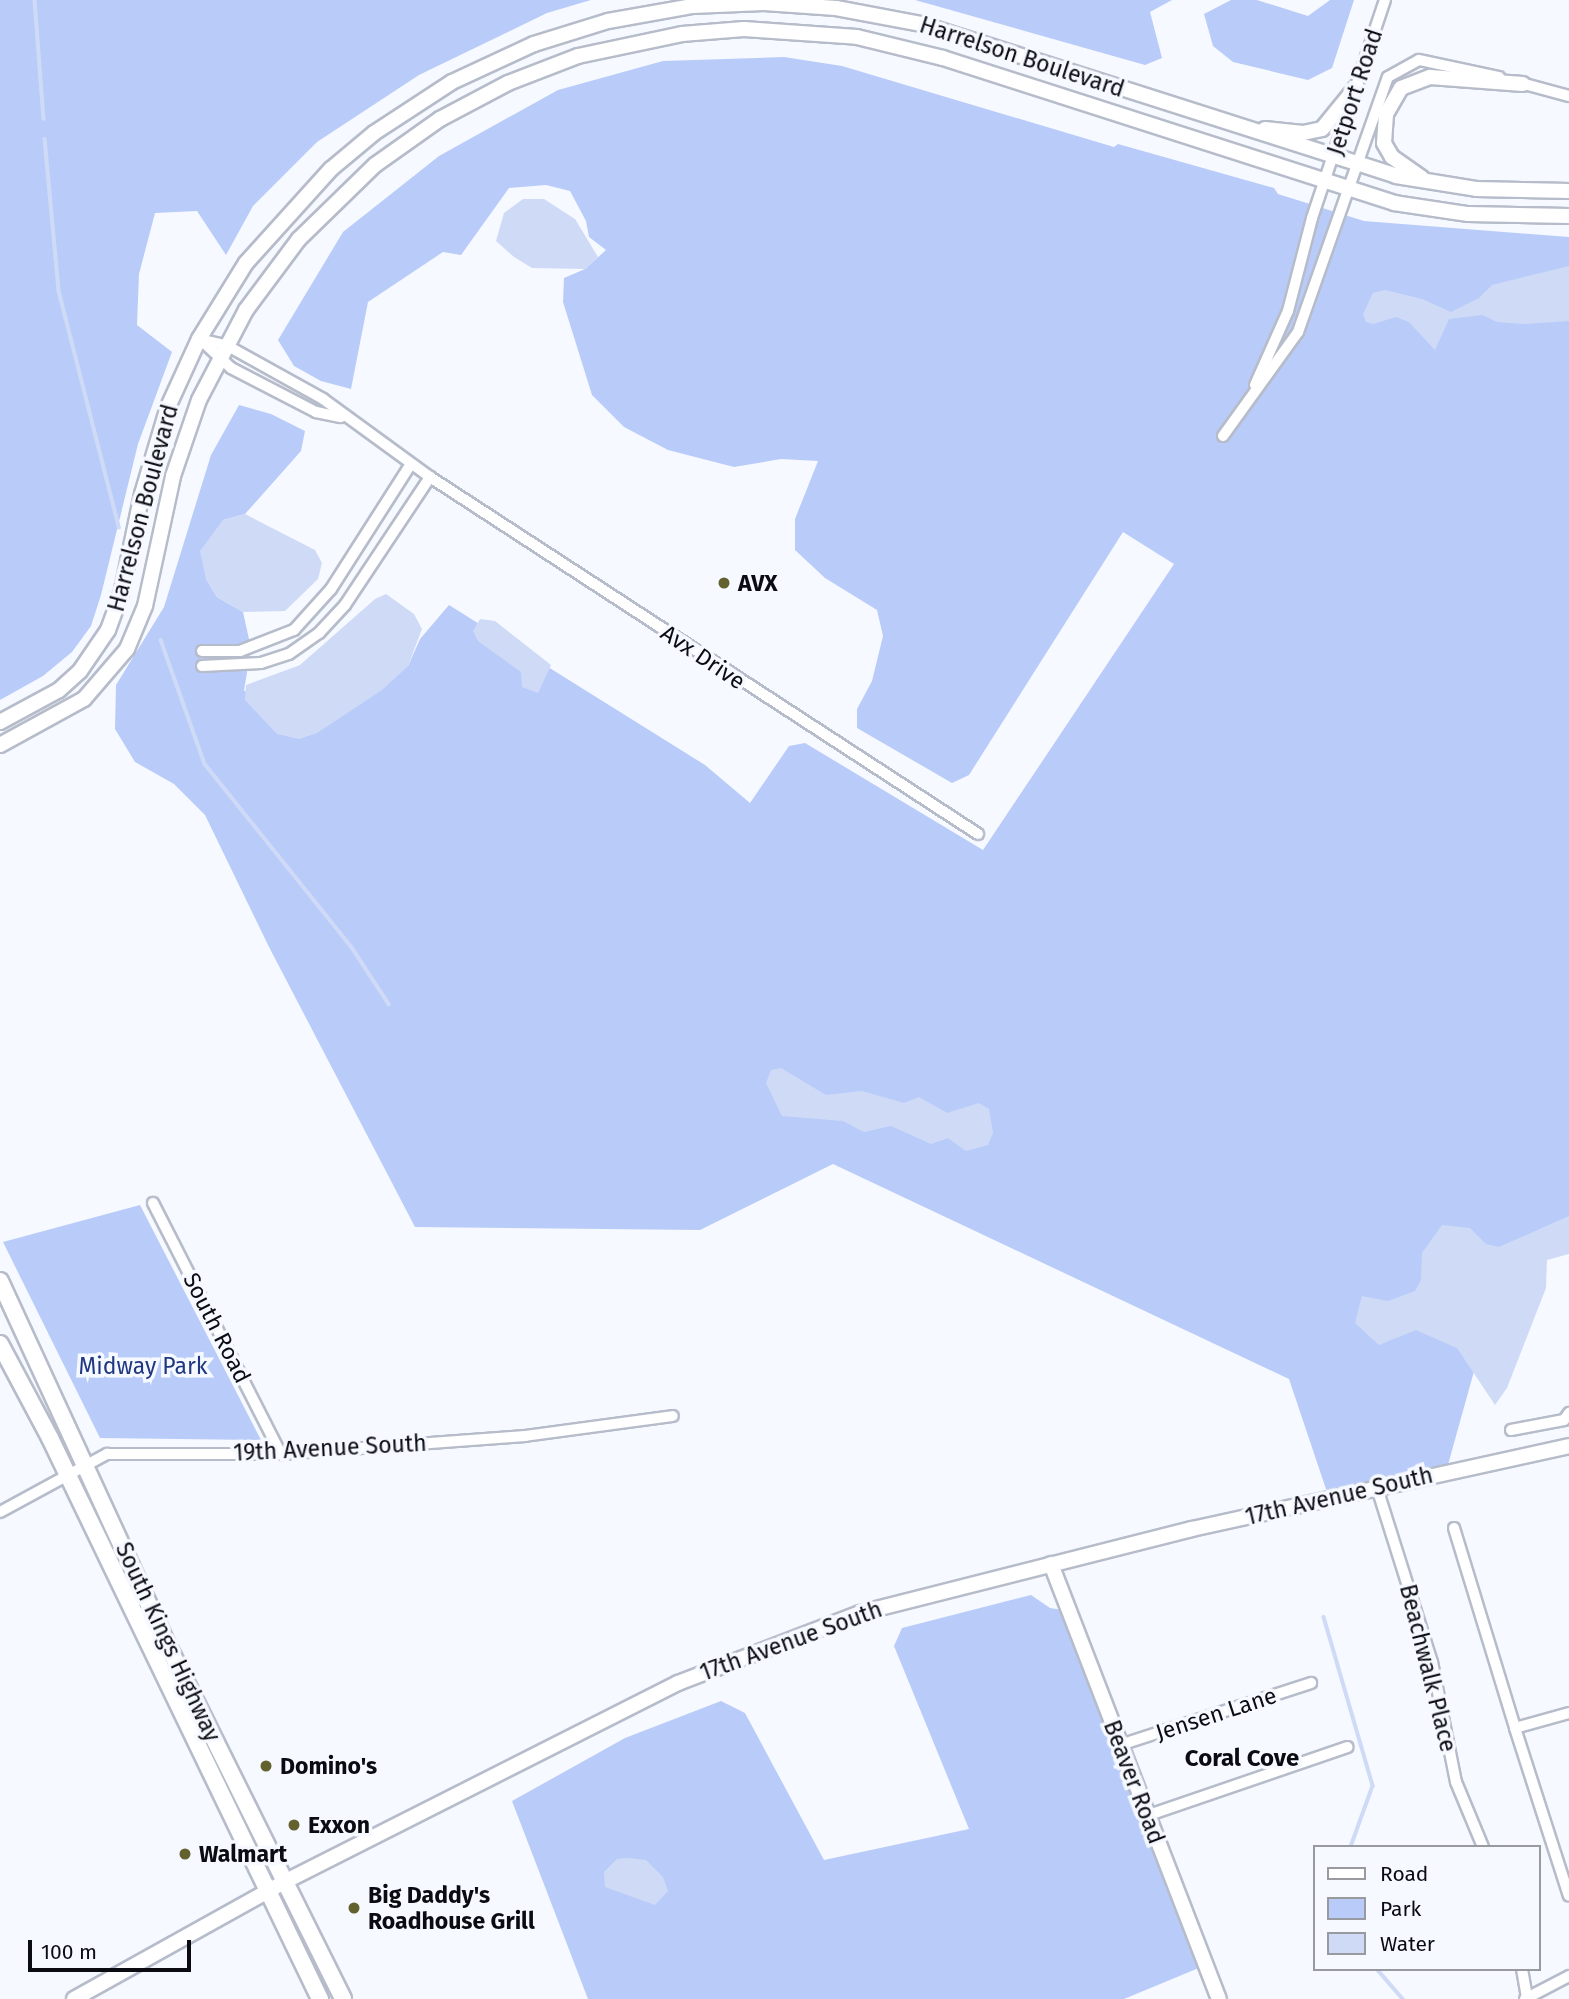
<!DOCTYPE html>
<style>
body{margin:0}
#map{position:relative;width:1569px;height:1999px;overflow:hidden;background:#f6f9ff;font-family:"Fira Sans",sans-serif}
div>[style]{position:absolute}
.green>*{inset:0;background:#b9ccf9}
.water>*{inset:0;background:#cfdbf6}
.stream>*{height:3.5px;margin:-1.75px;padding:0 1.75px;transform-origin:1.75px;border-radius:1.75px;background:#cfdbf6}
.roads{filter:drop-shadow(2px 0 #b6bcca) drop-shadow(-2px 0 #b6bcca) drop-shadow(0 2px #b6bcca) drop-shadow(0 -2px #b6bcca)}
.street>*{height:10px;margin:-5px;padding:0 5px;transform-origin:5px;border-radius:5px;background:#fff}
.secondary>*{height:14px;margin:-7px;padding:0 7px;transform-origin:7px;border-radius:7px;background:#fff}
.primary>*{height:16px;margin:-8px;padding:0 8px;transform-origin:8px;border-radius:8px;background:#fff}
.dots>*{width:19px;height:19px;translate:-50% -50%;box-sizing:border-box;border:4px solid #f6f9ff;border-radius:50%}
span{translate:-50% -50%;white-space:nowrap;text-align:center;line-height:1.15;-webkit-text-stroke:7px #f6f9ff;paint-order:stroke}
.street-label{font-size:23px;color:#0a0c11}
.poi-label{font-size:23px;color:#0a0c11;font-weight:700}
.left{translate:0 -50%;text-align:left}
.park-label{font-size:23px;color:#203781}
.neighbourhood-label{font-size:24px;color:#0a0c11;font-weight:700}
.legend{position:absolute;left:1313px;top:1845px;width:228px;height:126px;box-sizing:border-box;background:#f6f9ff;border:2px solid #989aa0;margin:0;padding:9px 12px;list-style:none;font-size:21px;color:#0a0c11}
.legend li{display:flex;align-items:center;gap:14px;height:35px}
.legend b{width:35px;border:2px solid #989aa0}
.scale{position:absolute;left:28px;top:1940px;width:163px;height:32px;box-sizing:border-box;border:4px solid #0a0c11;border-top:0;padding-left:9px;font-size:21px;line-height:24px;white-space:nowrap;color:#0a0c11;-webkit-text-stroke:5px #f6f9ff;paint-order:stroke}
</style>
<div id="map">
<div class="green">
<div style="clip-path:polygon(0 0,591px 0,547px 13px,419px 75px,317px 142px,253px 206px,226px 255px,197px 211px,155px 213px,139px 274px,137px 325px,172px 352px,138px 444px,101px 595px,91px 626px,72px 652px,43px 676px,0 700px)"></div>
<div style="clip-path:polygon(915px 0,1172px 0,1150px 12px,1162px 58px,1145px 65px)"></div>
<div style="clip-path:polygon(1231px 0,1257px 0,1308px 16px,1330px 0,1354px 0,1332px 68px,1308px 80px,1233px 62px,1213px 46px,1204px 14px)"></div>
<div style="clip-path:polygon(784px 57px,842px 66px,1114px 147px,1118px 144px,1274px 188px,1278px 194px,1364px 221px,1569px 237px,1569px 1232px,1508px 1249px,1446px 1472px,1329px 1498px,1289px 1379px,833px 1164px,700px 1230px,415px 1227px,269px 947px,205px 815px,174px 784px,135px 762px,115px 729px,116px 685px,164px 607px,211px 455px,239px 405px,271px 414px,305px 431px,301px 451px,245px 514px,223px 520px,206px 579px,217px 597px,243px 612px,251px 648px,244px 691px,408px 666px,420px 639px,449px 605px,705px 765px,750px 803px,789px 746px,805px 743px,983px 850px,1174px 564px,1123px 532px,969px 775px,952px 783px,857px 728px,857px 709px,872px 681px,883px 636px,877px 610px,825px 578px,795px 550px,795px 519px,818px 461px,781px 459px,734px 467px,668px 450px,624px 427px,592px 395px,563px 302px,564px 278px,585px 269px,606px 250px,589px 237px,586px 221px,570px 191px,546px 185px,509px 188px,461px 255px,443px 252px,368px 302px,351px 389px,321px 381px,294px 366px,278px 340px,343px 232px,439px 156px,558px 90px,663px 61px)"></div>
<div style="clip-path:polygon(140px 1205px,261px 1440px,100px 1438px,3px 1242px)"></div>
<div style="clip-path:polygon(1031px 1595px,1050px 1608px,1069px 1611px,1206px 1965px,1124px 1999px,588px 1999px,512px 1801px,625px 1738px,721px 1701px,745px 1713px,824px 1860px,969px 1829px,894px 1646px,902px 1628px)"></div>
</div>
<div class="water">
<div style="clip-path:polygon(523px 199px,544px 199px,575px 219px,598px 257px,585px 269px,532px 268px,514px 257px,496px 241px,504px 213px)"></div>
<div style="clip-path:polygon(1569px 266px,1569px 321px,1524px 324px,1497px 322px,1482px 315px,1449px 319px,1435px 350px,1409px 322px,1396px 317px,1373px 324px,1366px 322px,1363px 314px,1373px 293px,1385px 290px,1422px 299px,1451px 312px,1479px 298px,1492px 285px)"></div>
<div style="clip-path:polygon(245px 514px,315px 550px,322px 563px,318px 579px,285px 611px,243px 612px,217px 597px,206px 579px,200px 551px,223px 520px)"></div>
<div style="clip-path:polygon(386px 594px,414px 614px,422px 629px,408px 666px,382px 690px,317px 733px,299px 739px,277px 734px,245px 700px,246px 685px,300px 665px,375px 599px)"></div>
<div style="clip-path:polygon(480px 619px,495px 621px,551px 665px,538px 693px,522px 687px,521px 672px,478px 641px,473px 631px)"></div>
<div style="clip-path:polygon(781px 1068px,826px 1095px,862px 1091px,904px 1103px,919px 1097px,947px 1113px,979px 1103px,989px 1109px,993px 1133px,988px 1145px,966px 1151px,948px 1138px,931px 1144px,891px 1126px,864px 1132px,843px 1121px,782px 1116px,766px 1083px,771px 1070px)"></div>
<div style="clip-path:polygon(1569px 1216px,1569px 1254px,1547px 1260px,1546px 1288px,1507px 1388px,1495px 1405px,1457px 1348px,1416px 1330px,1379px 1345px,1355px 1323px,1362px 1296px,1388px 1301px,1415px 1291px,1421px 1280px,1422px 1253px,1442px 1225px,1470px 1228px,1486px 1244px,1499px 1247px)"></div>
<div style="clip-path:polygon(629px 1858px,646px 1860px,663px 1877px,668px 1891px,655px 1905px,605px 1887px,604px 1872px,617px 1859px)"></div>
</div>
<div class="stream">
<div style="left:35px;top:0;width:119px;rotate:85.7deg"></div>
<div style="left:45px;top:139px;width:153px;rotate:84.7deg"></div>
<div style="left:59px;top:291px;width:244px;rotate:75.7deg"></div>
<div style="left:161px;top:640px;width:132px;rotate:70.5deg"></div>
<div style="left:205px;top:764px;width:237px;rotate:51.3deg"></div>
<div style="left:353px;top:949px;width:66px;rotate:56.8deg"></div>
<div style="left:1324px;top:1617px;width:176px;rotate:73.8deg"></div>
<div style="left:1373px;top:1786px;width:65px;rotate:109.8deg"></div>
<div style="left:1377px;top:1969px;width:40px;rotate:49deg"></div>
</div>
<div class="roads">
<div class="street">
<div style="left:1517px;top:82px;width:54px;rotate:15.1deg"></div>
<div style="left:199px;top:339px;width:28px;rotate:13deg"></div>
<div style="left:226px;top:345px;width:111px;rotate:29.1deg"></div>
<div style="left:323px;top:399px;width:132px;rotate:36.1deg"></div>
<div style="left:430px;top:477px;width:654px;rotate:33.08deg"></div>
<div style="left:200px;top:339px;width:42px;rotate:43.1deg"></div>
<div style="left:231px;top:368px;width:96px;rotate:27.4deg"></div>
<div style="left:316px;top:412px;width:25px;rotate:12deg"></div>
<div style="left:1255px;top:385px;width:81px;rotate:-66deg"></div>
<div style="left:1288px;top:311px;width:96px;rotate:-75.5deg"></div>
<div style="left:1312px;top:218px;width:230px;rotate:-71.5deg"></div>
<div style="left:1223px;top:436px;width:128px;rotate:-54.2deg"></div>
<div style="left:1298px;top:332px;width:270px;rotate:-70.6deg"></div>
<div style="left:1388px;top:77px;width:35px;rotate:-29deg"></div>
<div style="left:1419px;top:60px;width:82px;rotate:12deg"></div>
<div style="left:202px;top:651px;width:38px"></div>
<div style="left:240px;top:651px;width:58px;rotate:-21.3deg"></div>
<div style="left:294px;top:630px;width:55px;rotate:-47.9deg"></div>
<div style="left:331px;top:589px;width:148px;rotate:-57.4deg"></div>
<div style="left:202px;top:666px;width:59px;rotate:-2.9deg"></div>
<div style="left:261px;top:663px;width:29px;rotate:-18deg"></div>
<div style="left:289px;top:654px;width:37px;rotate:-35deg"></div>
<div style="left:319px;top:633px;width:38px;rotate:-47deg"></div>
<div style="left:345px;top:605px;width:154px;rotate:-56.4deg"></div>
<div style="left:153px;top:1203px;width:282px;rotate:63deg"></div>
<div style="left:1511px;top:1430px;width:54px;rotate:-10.7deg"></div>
<div style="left:1564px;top:1420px;width:9px;rotate:-54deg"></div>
<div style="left:1377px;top:1488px;width:182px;rotate:72.5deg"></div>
<div style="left:1432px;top:1662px;width:122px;rotate:78.7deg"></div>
<div style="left:1456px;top:1782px;width:70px;rotate:67.4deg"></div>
<div style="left:0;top:1512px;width:122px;rotate:-28.5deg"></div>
<div style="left:107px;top:1454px;width:174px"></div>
<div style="left:281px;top:1454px;width:245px;rotate:-4.2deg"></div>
<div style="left:525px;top:1436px;width:149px;rotate:-7.7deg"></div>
<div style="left:1454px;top:1528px;width:209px;rotate:73deg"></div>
<div style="left:1569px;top:1713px;width:56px;rotate:164.5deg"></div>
<div style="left:1515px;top:1728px;width:176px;rotate:72.2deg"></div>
<div style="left:1120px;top:1745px;width:201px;rotate:-18deg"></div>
<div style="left:1146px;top:1816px;width:213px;rotate:-18.9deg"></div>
<div style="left:1522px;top:1969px;width:29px;rotate:80deg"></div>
<div style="left:1525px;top:1999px;width:50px;rotate:-27.6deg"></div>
</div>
<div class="secondary">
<div style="left:1265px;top:129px;width:38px;rotate:6deg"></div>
<div style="left:1303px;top:133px;width:19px;rotate:-12deg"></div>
<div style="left:1322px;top:129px;width:55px;rotate:-50.9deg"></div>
<div style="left:1422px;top:178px;width:37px;rotate:-145deg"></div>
<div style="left:1392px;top:157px;width:16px;rotate:-120deg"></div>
<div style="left:1384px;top:143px;width:29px;rotate:-86deg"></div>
<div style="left:1386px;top:114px;width:30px;rotate:-60deg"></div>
<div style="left:1401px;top:88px;width:31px;rotate:-21deg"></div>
<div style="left:1430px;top:77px;width:93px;rotate:4.3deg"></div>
<div style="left:0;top:722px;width:67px;rotate:-28.5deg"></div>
<div style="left:59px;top:690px;width:28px;rotate:-42deg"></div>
<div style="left:80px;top:671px;width:50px;rotate:-55.7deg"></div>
<div style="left:108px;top:630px;width:37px;rotate:-70deg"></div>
<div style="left:121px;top:595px;width:103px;rotate:-78.3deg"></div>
<div style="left:142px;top:494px;width:91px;rotate:-73.4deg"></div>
<div style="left:168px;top:407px;width:75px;rotate:-65.5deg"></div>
<div style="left:199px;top:339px;width:89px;rotate:-58.3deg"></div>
<div style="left:246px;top:263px;width:127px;rotate:-47.9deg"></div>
<div style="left:331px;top:169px;width:56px;rotate:-39.9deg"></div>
<div style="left:374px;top:133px;width:93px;rotate:-33.2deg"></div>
<div style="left:452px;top:82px;width:90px;rotate:-24.9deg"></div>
<div style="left:534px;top:44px;width:77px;rotate:-17.3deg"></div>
<div style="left:608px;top:21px;width:85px;rotate:-10.1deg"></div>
<div style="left:692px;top:6px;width:72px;rotate:-2.4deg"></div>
<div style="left:764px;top:3px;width:72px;rotate:4deg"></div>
<div style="left:836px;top:8px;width:86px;rotate:10.7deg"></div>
<div style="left:921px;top:24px;width:499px;rotate:17.7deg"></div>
<div style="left:1396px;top:176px;width:81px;rotate:9.2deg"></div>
<div style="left:1476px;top:189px;width:93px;rotate:1.2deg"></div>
<div style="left:0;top:745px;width:96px;rotate:-28.7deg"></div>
<div style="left:84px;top:699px;width:66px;rotate:-49.3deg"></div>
<div style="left:127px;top:649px;width:47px;rotate:-67.3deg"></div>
<div style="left:145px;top:606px;width:133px;rotate:-77.8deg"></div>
<div style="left:173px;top:476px;width:80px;rotate:-71.1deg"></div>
<div style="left:199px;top:400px;width:102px;rotate:-62.4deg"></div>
<div style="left:246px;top:310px;width:89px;rotate:-53.3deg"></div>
<div style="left:299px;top:239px;width:106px;rotate:-44.2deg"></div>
<div style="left:375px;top:165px;width:80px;rotate:-35.3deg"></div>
<div style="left:440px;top:119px;width:77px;rotate:-27.9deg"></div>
<div style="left:508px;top:83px;width:75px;rotate:-21.1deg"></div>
<div style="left:578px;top:56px;width:106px;rotate:-11.9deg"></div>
<div style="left:682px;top:34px;width:62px;rotate:-4.6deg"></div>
<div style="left:744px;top:29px;width:113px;rotate:4deg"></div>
<div style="left:857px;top:37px;width:89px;rotate:13.7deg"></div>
<div style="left:943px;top:58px;width:474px;rotate:17.8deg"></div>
<div style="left:1394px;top:203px;width:75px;rotate:8.5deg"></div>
<div style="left:1468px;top:214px;width:101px;rotate:1.1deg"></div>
<div style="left:1051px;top:1564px;width:466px;rotate:68.9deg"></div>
<div style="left:74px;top:1999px;width:240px;rotate:-29.1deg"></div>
<div style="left:284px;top:1882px;width:441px;rotate:-26.8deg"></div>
<div style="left:678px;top:1683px;width:195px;rotate:-21deg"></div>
<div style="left:860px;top:1613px;width:342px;rotate:-14.2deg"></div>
<div style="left:1192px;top:1529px;width:386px;rotate:-12.4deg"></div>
</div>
<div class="primary">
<div style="left:0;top:1281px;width:388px;rotate:65.3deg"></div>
<div style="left:162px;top:1634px;width:407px;rotate:63.6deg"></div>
<div style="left:0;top:1344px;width:106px;rotate:62deg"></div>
<div style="left:50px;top:1438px;width:623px;rotate:64.3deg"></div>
</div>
</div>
<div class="dots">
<div style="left:724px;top:583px;background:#63622f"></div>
<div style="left:266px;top:1766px;background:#63622f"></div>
<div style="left:294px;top:1825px;background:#63622f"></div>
<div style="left:185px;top:1854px;background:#63622f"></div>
<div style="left:354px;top:1908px;background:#63622f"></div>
</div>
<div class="street-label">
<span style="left:1022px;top:57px;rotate:18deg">Harrelson Boulevard</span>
<span style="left:1355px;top:92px;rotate:-72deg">Jetport Road</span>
<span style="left:143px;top:508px;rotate:-75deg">Harrelson Boulevard</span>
<span style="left:703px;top:657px;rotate:34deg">Avx Drive</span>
<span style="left:217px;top:1328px;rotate:63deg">South Road</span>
<span style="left:330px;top:1448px;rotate:-3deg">19th Avenue South</span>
<span style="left:1339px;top:1496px;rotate:-13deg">17th Avenue South</span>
<span style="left:791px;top:1641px;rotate:-20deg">17th Avenue South</span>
<span style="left:168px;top:1642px;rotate:65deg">South Kings Highway</span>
<span style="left:1428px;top:1668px;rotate:76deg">Beachwalk Place</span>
<span style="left:1216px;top:1714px;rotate:-18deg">Jensen Lane</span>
<span style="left:1134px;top:1782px;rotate:69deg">Beaver Road</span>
</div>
<div class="poi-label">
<span class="left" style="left:738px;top:583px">AVX</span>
<span class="left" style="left:280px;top:1766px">Domino's</span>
<span class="left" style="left:308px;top:1825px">Exxon</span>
<span class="left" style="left:199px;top:1854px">Walmart</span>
<span class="left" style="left:368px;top:1908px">Big Daddy's<br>Roadhouse Grill</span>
</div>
<div class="park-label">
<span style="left:143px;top:1366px">Midway Park</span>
</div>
<div class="neighbourhood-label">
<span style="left:1242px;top:1759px">Coral Cove</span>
</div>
<ul class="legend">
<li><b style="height:9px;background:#fff"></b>Road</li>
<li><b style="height:19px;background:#b9ccf9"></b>Park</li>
<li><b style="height:19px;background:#cfdbf6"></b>Water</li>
</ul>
<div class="scale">100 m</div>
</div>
